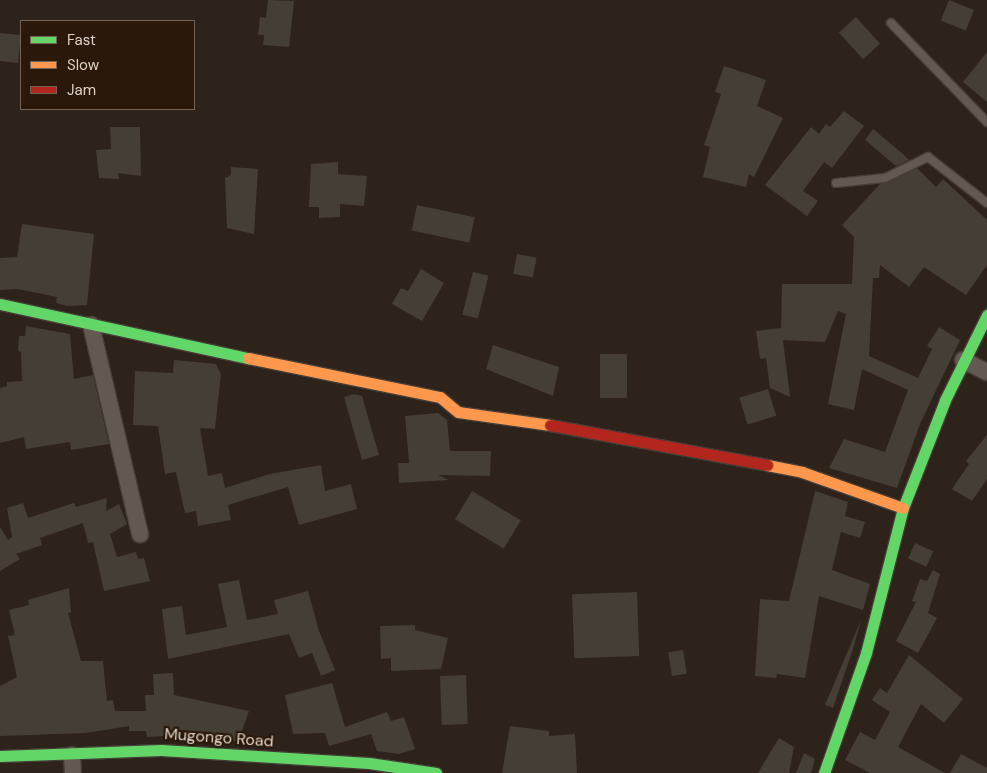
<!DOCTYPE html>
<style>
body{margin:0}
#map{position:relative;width:987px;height:773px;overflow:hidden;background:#2d231b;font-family:"DM Sans",sans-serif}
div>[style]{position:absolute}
.building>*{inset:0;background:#453e35;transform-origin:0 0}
.roads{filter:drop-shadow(1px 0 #453d37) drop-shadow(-1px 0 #453d37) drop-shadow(0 1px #453d37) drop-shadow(0 -1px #453d37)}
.lane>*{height:8px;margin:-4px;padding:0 4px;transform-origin:4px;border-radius:4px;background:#615952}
.street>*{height:16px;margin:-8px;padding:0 8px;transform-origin:8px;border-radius:8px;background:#615952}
.fast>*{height:11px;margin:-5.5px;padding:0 5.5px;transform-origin:5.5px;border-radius:5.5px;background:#63d668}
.slow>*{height:11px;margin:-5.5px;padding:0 5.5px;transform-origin:5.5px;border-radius:5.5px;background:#ff974d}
.jam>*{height:11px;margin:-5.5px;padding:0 5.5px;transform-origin:5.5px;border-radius:5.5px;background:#b3261e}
span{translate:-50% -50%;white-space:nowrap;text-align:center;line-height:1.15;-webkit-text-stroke:4.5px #2a190a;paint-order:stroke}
.street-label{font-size:16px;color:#dfd3c9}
.legend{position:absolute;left:20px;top:20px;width:175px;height:90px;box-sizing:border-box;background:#2a190a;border:1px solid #726356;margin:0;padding:6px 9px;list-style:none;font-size:15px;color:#dfd3c9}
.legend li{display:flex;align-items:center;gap:10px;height:25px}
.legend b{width:25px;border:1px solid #726356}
</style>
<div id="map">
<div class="building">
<div style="clip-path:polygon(268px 0,294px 1px,289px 47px,263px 45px,264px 35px,258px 35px,260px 17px,266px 18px)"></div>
<div style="left:949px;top:0;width:27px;height:22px;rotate:22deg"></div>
<div style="left:856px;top:17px;width:36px;height:23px;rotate:48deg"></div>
<div style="clip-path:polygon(0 33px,21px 35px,18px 63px,0 61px)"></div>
<div style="clip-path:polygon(987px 52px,987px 102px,963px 82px)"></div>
<div style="clip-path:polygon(724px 66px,766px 80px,757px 106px,783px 118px,754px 177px,749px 174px,746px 187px,703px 177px,710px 147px,704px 145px,721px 94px,715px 92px)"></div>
<div style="clip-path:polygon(844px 111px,864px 126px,832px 168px,824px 162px,803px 191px,818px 201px,807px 216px,765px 185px,811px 127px,819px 134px,826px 124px,830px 127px)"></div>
<div style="clip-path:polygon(110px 127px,140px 127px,141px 176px,118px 173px,119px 179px,99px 178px,96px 150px,111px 149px)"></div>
<div style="clip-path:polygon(873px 129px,903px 154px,909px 160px,896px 166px,865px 140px)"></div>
<div style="clip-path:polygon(338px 162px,338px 174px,367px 176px,364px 206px,340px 204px,340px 217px,319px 218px,319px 207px,309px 207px,311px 164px)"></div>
<div style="clip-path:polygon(231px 167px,258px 169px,254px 234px,227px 228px,225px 178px,231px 175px)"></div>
<div style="clip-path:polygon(917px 168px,936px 187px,943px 179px,987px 220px,987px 265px,966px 295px,924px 267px,909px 287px,880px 265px,879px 278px,873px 278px,869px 356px,918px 378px,932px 349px,927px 346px,939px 327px,960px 340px,920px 424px,897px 488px,829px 468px,844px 439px,885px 452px,908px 390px,862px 369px,854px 410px,828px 404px,846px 314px,838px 311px,825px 342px,783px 340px,790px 397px,770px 388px,766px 358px,760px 359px,756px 331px,781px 328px,782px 284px,852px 284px,854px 237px,842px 225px,880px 184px)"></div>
<div style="left:417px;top:205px;width:59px;height:26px;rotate:12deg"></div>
<div style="clip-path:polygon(22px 224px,94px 234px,87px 305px,67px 306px,56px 303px,57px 297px,18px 289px,0 290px,0 258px,17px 257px)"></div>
<div style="left:517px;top:254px;width:20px;height:20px;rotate:11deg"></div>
<div style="clip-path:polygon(421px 269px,444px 283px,422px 321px,392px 304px,401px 288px,408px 291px)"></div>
<div style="left:473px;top:272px;width:16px;height:44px;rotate:14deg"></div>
<div style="clip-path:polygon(26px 326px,70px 334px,74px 379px,93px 375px,109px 444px,71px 450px,70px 442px,26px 449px,24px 437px,0 443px,0 388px,7px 386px,7px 382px,22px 381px,21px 352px,18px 351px,19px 336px,25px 336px)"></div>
<div style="clip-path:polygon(493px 345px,559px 367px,553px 396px,486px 369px)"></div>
<div style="left:627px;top:354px;width:44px;height:27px;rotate:90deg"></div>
<div style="clip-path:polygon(174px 360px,216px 364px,221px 374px,215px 429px,200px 428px,208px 476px,222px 473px,225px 488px,270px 474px,321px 465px,325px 491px,351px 484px,357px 509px,299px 525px,288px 487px,228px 505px,231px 520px,198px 526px,196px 511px,185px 513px,176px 472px,165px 474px,158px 426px,133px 425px,135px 371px,173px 373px)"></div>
<div style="left:768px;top:389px;width:28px;height:30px;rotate:73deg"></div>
<div style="clip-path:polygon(354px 394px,362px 396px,379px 455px,362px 460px,344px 397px)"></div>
<div style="clip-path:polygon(438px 413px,447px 420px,450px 451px,491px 451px,490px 476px,438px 475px,449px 480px,399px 483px,398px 463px,409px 463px,405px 416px)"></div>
<div style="clip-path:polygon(987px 435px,987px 479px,972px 501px,952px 489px,969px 464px,966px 461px)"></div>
<div style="left:472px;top:491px;width:57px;height:33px;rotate:31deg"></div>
<div style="clip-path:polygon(815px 491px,848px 502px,845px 516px,865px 522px,860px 538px,841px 532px,832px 570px,870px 584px,863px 610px,819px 596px,805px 678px,777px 674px,776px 678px,755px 676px,760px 599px,789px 601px)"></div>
<div style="clip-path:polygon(107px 498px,106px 511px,119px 504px,127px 524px,110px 534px,117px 557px,136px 552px,138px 559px,144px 558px,150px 581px,104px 591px,93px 542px,88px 543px,83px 523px,40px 538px,42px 545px,16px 554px,20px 559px,0 571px,0 527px,8px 540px,12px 537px,7px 508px,23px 503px,28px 518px,74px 503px,76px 507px)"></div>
<div style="left:915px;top:543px;width:20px;height:17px;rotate:24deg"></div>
<div style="clip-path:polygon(933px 570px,940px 574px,928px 613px,937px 618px,918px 653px,896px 641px,916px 602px,912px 601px,920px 579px,927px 581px)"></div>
<div style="clip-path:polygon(239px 580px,247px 620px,278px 614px,274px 600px,308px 591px,319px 631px,335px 670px,321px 676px,312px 653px,299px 658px,289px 634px,168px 659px,162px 609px,182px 606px,186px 635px,227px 627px,218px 584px)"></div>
<div style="clip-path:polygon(69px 588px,71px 612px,68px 613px,81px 661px,103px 661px,107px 701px,113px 700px,115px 711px,146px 711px,145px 695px,154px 695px,153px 674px,173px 673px,174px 695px,249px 711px,238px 742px,203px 732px,202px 738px,185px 735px,147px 737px,146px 731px,129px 731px,129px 726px,86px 733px,0 736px,0 686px,17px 677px,8px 636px,15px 635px,9px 610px,29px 605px,28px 600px)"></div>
<div style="left:637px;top:592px;width:64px;height:65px;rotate:88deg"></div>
<div style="clip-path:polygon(861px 620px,853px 649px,833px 708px,825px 705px)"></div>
<div style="clip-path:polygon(415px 625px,415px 630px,448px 638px,441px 669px,391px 671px,391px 658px,381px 659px,380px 626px)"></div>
<div style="left:683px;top:650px;width:24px;height:15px;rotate:81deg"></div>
<div style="clip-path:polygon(909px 655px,963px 699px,944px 723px,921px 704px,898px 747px,945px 773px,870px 773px,845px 760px,860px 732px,875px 740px,890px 712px,872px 700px,880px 688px,887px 693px)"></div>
<div style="left:466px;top:675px;width:49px;height:26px;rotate:88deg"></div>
<div style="clip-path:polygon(332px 683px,345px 727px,387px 712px,391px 721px,404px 717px,415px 749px,399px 754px,377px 751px,371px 734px,329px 746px,325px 733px,293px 734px,285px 695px)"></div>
<div style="clip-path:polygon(510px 726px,549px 731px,549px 736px,575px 734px,577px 773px,502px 773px)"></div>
<div style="clip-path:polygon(779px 738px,794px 747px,789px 773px,758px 773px)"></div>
<div style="clip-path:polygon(804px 753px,815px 759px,811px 773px,796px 773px)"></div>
<div style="clip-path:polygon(961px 754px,987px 768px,987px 773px,950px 773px)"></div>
</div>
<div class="roads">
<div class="lane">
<div style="left:891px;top:23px;width:138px;rotate:45.9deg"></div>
<div style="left:836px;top:183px;width:49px;rotate:-5.8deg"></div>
<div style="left:885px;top:178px;width:48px;rotate:-26deg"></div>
<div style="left:928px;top:157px;width:75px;rotate:37.9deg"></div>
</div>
<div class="street">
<div style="left:91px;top:325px;width:215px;rotate:76.8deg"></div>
<div style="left:963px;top:360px;width:27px;rotate:27deg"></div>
<div style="left:72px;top:755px;width:18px;rotate:87deg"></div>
</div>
<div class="fast">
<div style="left:0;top:304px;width:254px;rotate:12.3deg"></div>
<div style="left:0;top:756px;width:161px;rotate:-2.1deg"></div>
<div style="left:161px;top:750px;width:208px;rotate:3.6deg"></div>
<div style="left:369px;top:763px;width:68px;rotate:8.5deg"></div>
<div style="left:824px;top:773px;width:127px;rotate:-70.7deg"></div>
<div style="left:866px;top:653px;width:150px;rotate:-75.7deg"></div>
<div style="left:903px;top:508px;width:116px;rotate:-68.7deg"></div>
<div style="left:945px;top:400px;width:95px;rotate:-63.7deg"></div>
</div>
<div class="slow">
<div style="left:248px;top:358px;width:196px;rotate:11.5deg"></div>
<div style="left:440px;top:397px;width:23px;rotate:40deg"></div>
<div style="left:458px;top:412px;width:93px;rotate:8deg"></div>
<div style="left:767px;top:465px;width:36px;rotate:11deg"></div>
<div style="left:802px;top:472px;width:107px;rotate:19.6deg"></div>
</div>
<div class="jam">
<div style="left:550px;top:425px;width:221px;rotate:10.4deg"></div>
</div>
</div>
<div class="street-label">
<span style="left:219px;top:738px;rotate:4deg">Mugongo Road</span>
</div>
<ul class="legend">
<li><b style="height:6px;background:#63d668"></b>Fast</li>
<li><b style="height:6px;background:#ff974d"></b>Slow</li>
<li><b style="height:6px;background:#b3261e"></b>Jam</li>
</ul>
</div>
